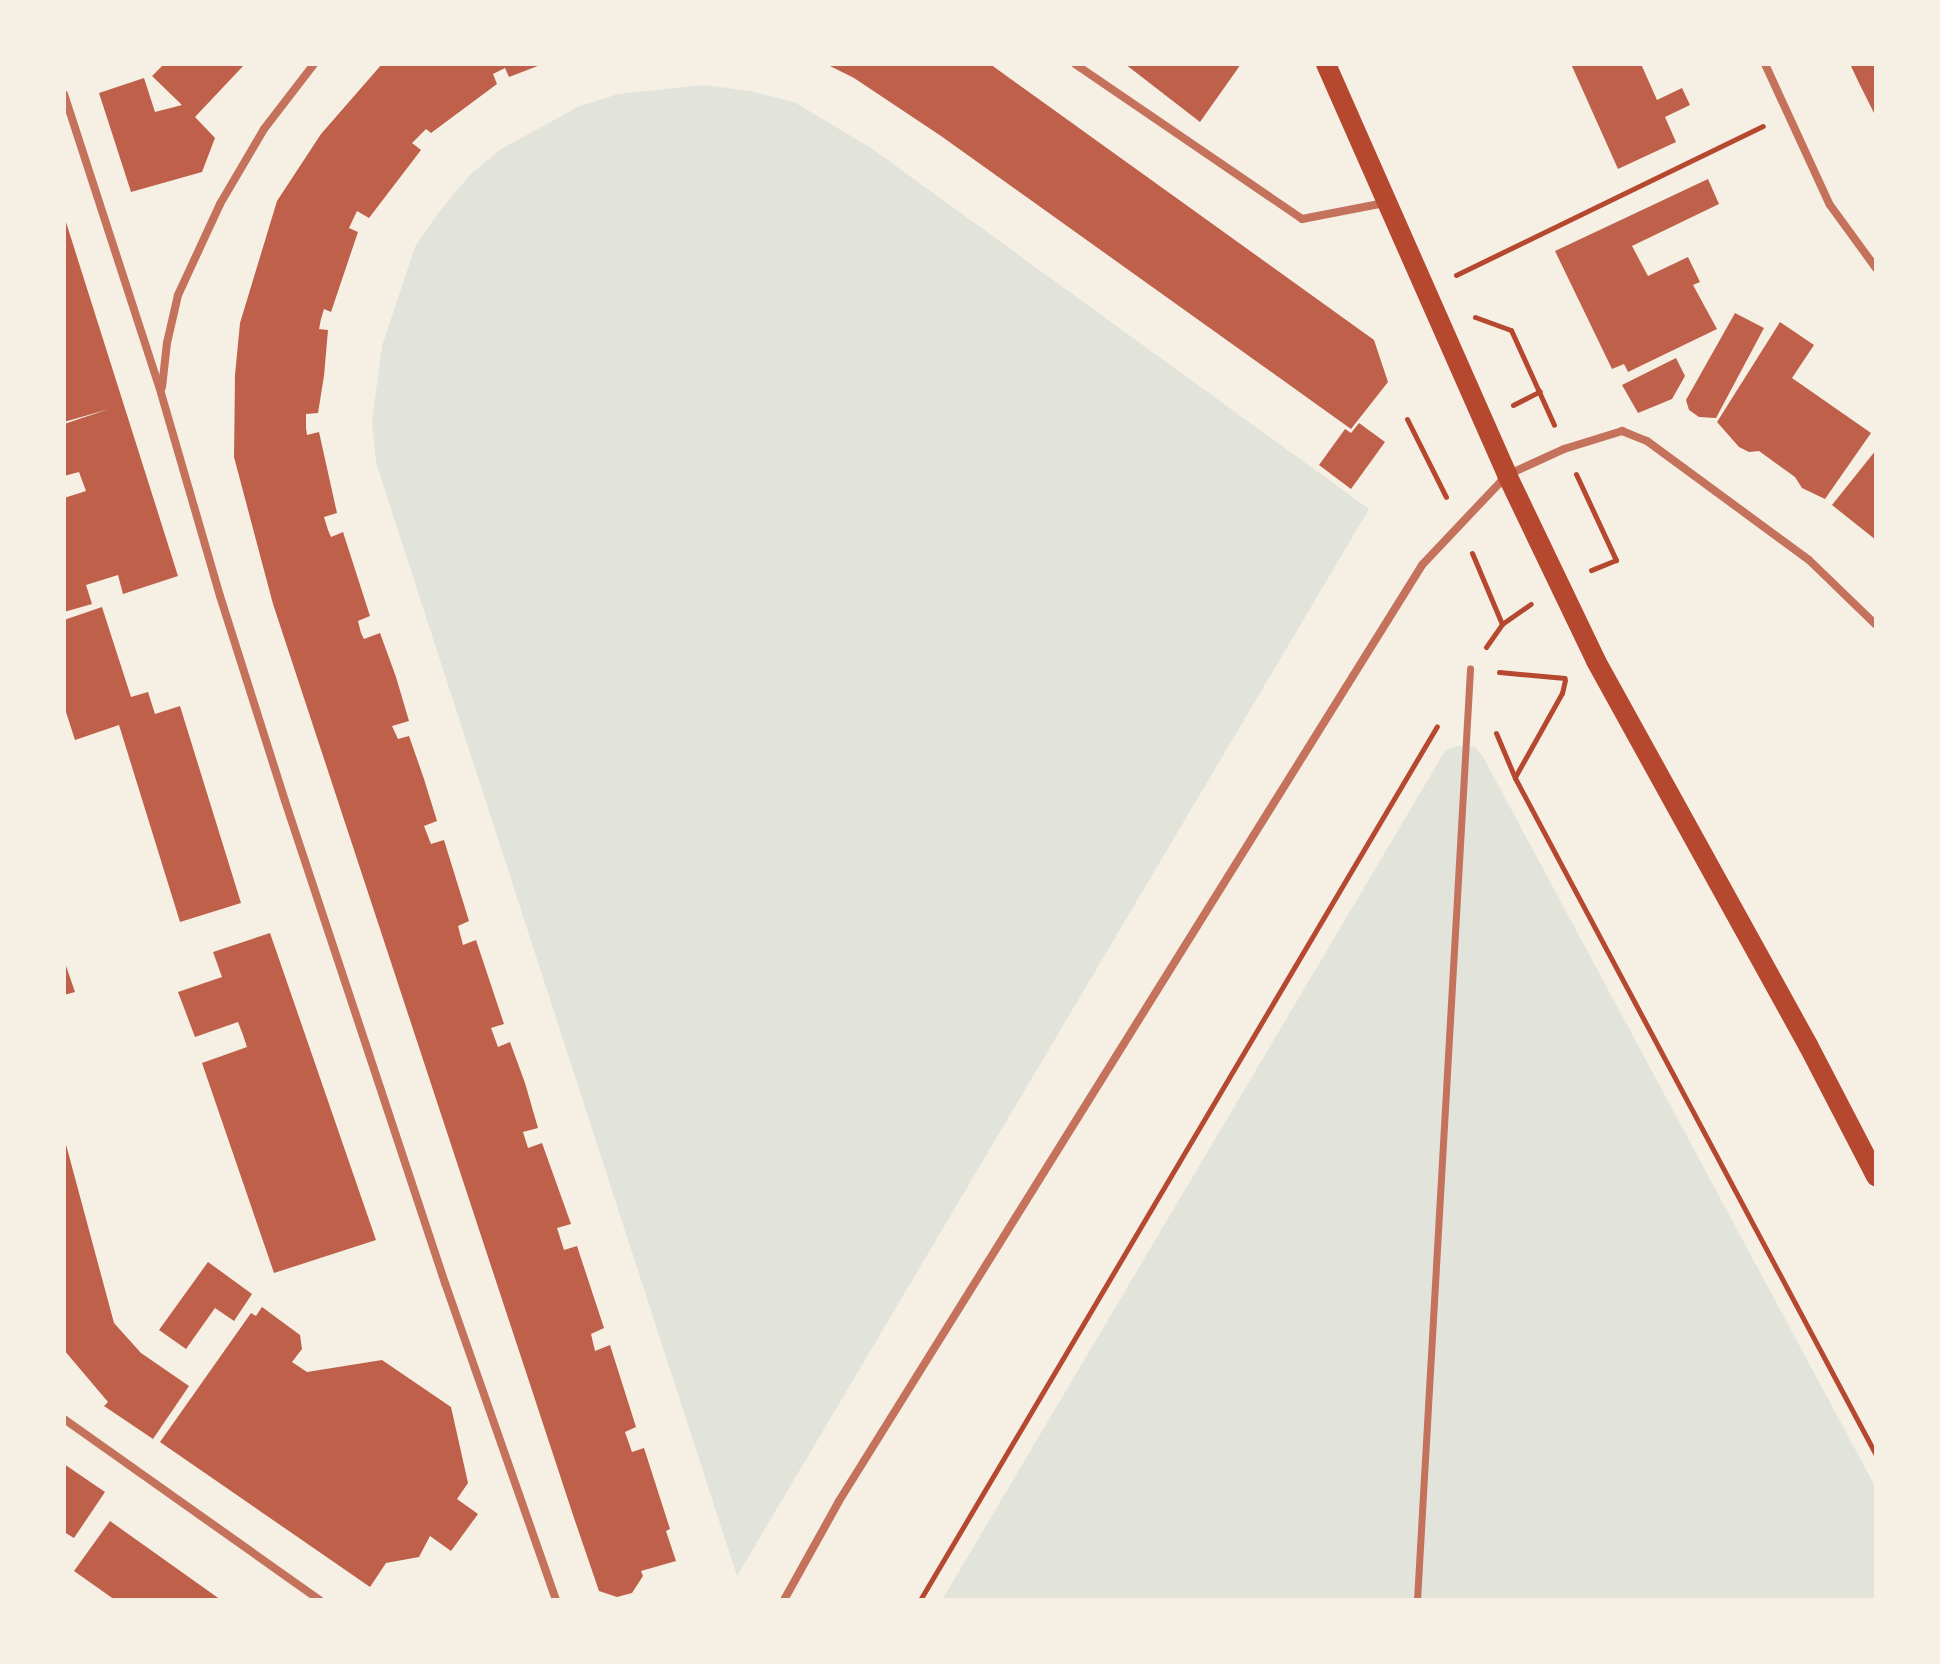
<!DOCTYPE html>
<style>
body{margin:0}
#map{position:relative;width:1940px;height:1664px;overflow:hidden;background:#f6efe4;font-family:"Public Sans",sans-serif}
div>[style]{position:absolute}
.green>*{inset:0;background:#e2e4dc}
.building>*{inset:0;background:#bf614a}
.path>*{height:5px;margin:-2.5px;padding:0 2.5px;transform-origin:2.5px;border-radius:2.5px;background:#b5482f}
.pedestrian>*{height:7px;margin:-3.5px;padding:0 3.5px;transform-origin:3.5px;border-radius:3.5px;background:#c5725c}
.minor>*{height:8px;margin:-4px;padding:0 4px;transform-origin:4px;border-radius:4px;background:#c5725c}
.primary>*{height:20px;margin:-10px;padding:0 10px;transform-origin:10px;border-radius:10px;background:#b5482f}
span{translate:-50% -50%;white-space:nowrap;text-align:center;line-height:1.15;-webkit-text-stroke:6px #f6efe4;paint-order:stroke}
.frame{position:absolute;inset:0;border:66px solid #f6efe4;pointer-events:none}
</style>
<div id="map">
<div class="green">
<div style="clip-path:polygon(704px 85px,750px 91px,794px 102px,871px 148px,1369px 509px,737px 1576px,391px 509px,376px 462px,372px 421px,382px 346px,415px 247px,438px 213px,471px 174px,501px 149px,578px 107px,618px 94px)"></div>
<div style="clip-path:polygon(1456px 746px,1475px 747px,1482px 755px,1876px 1488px,1876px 1600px,942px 1600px,1445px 751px)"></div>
</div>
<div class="building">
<div style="clip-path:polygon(164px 64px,245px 64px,195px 117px,215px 138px,202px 172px,131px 192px,99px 93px,144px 78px,155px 112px,182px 105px,152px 76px)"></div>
<div style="clip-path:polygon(382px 64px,543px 64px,509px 77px,505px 68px,493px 74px,497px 84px,431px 133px,426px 129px,412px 143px,421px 150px,369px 218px,357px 211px,349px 228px,358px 232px,331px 312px,324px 309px,321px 319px,319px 329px,328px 330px,324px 376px,318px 413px,306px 414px,306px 428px,307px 435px,319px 432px,337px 513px,324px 517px,328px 530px,331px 537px,343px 532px,370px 616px,358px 621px,361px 633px,364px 639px,380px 633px,396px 677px,409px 721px,392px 726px,398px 739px,409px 736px,424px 779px,437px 821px,424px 826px,431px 844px,444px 840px,469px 921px,458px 926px,463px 945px,476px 940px,504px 1024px,491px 1028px,498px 1047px,510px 1042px,525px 1083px,538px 1128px,523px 1132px,528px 1148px,542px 1143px,571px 1224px,557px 1228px,564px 1250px,577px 1246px,604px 1328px,591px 1334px,595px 1351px,610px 1345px,636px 1427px,625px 1432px,632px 1452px,644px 1448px,670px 1529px,666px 1531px,676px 1561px,641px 1571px,643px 1576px,632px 1593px,617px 1597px,599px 1591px,574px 1518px,273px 604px,234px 457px,235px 375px,240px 323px,277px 201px,321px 134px)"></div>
<div style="clip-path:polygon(826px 64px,990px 64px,1374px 340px,1388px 382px,1351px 429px,941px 136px,854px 78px)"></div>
<div style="clip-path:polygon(1125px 64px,1241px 64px,1200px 122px)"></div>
<div style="clip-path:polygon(1571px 64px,1641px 64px,1657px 100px,1682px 88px,1690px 105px,1665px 117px,1676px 142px,1618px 169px)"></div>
<div style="clip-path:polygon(1850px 64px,1876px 64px,1876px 117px,1859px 83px)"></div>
<div style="clip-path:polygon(1708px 179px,1719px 204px,1632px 246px,1648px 276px,1688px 257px,1700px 282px,1693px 285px,1717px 329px,1628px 372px,1624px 364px,1612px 369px,1555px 251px)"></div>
<div style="clip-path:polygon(65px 219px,178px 576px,123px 594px,118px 575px,86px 585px,92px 604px,64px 612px,64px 498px,86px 491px,79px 472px,64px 476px,64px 424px,109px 409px,64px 422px)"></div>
<div style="clip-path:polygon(1735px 313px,1764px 328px,1716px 418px,1699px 417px,1689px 410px,1686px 400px)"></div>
<div style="clip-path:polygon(1780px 322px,1814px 345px,1792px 378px,1871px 433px,1825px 499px,1802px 488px,1795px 477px,1759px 451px,1749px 452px,1739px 447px,1717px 422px)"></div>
<div style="clip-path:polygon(1676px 358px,1685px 376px,1672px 399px,1638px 413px,1622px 385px)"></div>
<div style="clip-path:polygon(1359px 423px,1385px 442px,1351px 489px,1319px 465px,1345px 429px,1351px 433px)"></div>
<div style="clip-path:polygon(1876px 450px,1876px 540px,1832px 505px)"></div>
<div style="clip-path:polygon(102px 607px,131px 697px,148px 692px,155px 714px,180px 706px,241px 903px,180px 922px,119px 725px,75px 740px,64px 706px,64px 620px)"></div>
<div style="clip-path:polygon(270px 933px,376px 1240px,274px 1273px,202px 1063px,247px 1047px,243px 1035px,238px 1022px,195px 1037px,178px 992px,222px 977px,213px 952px)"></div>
<div style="clip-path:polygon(64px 960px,75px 992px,64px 995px)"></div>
<div style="clip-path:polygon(64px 1137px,114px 1323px,141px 1353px,189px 1386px,153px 1439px,104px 1406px,108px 1402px,64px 1350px)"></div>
<div style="clip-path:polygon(208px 1262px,252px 1294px,234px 1321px,215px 1308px,186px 1349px,159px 1330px)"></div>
<div style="clip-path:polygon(262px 1307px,300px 1335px,302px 1349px,292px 1362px,307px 1372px,382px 1360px,451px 1407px,468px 1483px,457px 1499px,478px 1514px,451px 1551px,430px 1536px,419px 1557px,386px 1563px,370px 1587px,160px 1442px,251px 1313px,256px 1316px)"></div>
<div style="clip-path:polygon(64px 1464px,105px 1492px,74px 1538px,64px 1532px)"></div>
<div style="clip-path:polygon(110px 1521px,221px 1600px,115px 1600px,74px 1571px)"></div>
</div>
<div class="path">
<div style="left:1456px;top:275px;width:341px;rotate:-25.9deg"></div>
<div style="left:1475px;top:317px;width:38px;rotate:20deg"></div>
<div style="left:1511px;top:330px;width:104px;rotate:65.6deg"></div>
<div style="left:1513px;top:405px;width:30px;rotate:-27deg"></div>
<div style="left:1407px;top:419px;width:87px;rotate:63.4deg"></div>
<div style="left:1576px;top:474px;width:95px;rotate:65.1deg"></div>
<div style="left:1616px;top:560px;width:27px;rotate:158deg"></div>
<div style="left:1472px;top:553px;width:77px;rotate:67.1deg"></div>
<div style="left:1486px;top:647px;width:28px;rotate:-55deg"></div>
<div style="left:1502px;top:624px;width:35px;rotate:-35deg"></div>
<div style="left:1499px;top:672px;width:66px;rotate:5.2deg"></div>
<div style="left:1496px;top:733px;width:49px;rotate:67.1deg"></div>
<div style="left:1515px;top:778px;width:767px;rotate:61.93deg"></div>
<div style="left:1515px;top:777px;width:96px;rotate:-60.8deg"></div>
<div style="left:1562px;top:693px;width:13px;rotate:-77deg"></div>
<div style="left:920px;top:1600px;width:1015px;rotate:-59.39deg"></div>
</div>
<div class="pedestrian">
<div style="left:1417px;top:1600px;width:933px;rotate:-86.74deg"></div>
</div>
<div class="minor">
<div style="left:1075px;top:64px;width:275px;rotate:34.3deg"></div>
<div style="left:1302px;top:219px;width:84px;rotate:-11deg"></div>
<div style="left:1765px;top:64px;width:155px;rotate:65.3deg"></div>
<div style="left:1830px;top:205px;width:78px;rotate:53.9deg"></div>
<div style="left:64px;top:94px;width:314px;rotate:72deg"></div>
<div style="left:161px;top:393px;width:211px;rotate:73.8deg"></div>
<div style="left:220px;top:596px;width:215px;rotate:72.4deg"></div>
<div style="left:285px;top:801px;width:508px;rotate:71.64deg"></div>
<div style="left:445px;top:1283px;width:336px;rotate:70.7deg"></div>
<div style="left:162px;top:387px;width:44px;rotate:-83.5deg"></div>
<div style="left:167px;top:343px;width:49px;rotate:-77.1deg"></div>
<div style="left:178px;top:295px;width:100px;rotate:-65.2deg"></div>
<div style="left:220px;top:204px;width:87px;rotate:-59.6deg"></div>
<div style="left:264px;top:129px;width:82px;rotate:-52.4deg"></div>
<div style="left:64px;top:1419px;width:314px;rotate:35.3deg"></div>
<div style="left:784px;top:1600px;width:113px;rotate:-60.9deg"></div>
<div style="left:839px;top:1501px;width:1103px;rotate:-58.08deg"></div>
<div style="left:1422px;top:565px;width:124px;rotate:-46.6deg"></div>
<div style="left:1507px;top:475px;width:63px;rotate:-24.5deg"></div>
<div style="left:1564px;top:449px;width:61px;rotate:-17.2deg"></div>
<div style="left:1622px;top:431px;width:27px;rotate:22deg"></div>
<div style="left:1647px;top:441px;width:201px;rotate:36.3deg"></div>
<div style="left:1809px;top:560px;width:93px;rotate:44.1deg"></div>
</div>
<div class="primary">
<div style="left:1326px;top:64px;width:449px;rotate:66.2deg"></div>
<div style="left:1507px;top:475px;width:206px;rotate:64.4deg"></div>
<div style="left:1596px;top:661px;width:439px;rotate:61.1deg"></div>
<div style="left:1808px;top:1045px;width:148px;rotate:62.6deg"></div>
</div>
<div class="frame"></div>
</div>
